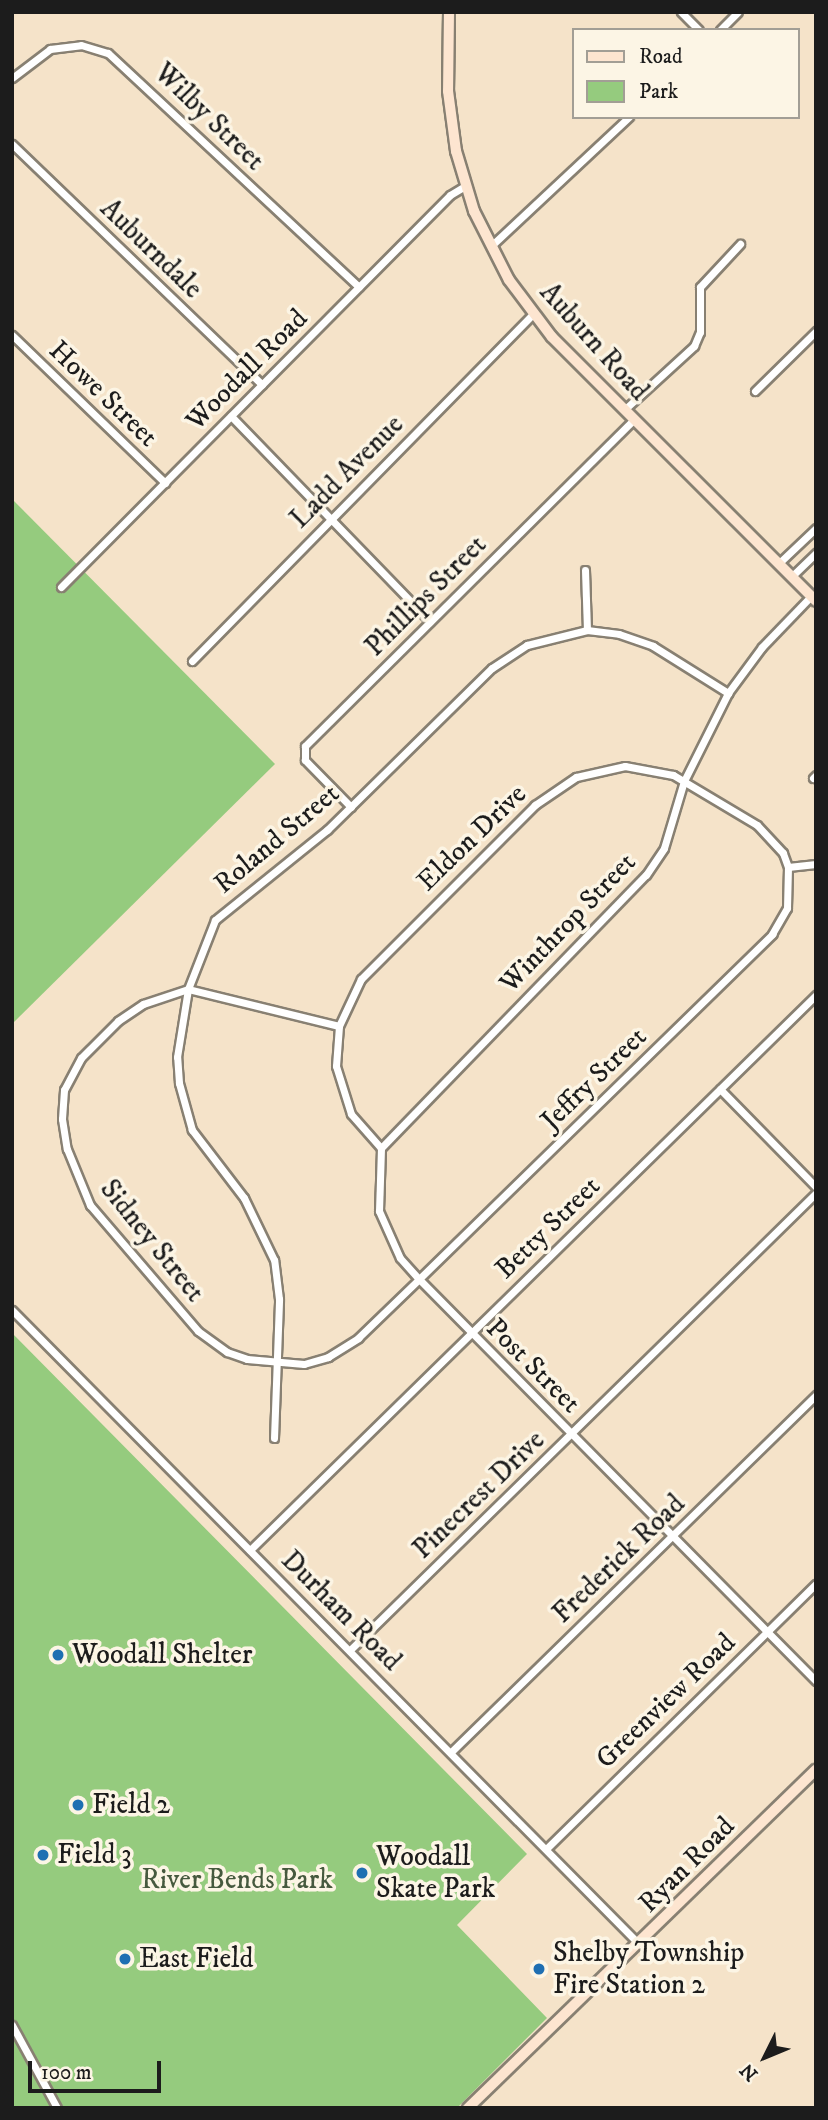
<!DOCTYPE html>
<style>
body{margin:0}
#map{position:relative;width:828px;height:2120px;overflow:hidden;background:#f5e3c9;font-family:"IM FELL DW Pica",serif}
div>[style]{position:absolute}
.green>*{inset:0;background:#95cb7e}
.roads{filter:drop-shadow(2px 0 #888072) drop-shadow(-2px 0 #888072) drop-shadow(0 2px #888072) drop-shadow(0 -2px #888072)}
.street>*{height:7px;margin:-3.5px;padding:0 3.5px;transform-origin:3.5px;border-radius:3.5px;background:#fff}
.secondary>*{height:10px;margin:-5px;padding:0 5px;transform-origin:5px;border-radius:5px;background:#fde5d0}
.dots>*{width:19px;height:19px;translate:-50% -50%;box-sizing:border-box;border:4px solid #fcf5e5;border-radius:50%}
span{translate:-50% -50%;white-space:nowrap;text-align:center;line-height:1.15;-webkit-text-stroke:7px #fcf5e5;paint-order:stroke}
.street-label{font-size:28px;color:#1c1c1c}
.poi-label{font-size:28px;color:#1c1c1c}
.left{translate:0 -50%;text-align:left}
.park-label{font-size:28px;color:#46593e}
.frame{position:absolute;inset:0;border:14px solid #1c1c1c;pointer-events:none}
.legend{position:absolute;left:572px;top:28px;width:228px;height:91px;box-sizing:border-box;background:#fcf5e5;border:2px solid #a29e95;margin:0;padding:9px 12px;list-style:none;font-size:21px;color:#1c1c1c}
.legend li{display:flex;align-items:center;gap:14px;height:35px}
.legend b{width:35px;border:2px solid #a29e95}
.north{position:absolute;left:730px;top:2022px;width:70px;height:70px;-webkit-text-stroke:5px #fcf5e5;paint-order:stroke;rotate:227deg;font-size:19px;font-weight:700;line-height:28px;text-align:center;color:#1c1c1c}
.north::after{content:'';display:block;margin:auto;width:24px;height:32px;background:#1c1c1c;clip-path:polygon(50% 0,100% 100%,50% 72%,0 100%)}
.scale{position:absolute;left:28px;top:2061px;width:133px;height:32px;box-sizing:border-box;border:4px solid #1c1c1c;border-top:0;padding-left:9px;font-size:21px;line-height:24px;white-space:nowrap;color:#1c1c1c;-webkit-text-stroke:5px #fcf5e5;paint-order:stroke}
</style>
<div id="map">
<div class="green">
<div style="clip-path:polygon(12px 499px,275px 764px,12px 1024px)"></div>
<div style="clip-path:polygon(12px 1333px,527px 1854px,457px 1925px,547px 2018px,457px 2108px,12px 2108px)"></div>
</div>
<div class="roads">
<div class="street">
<div style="left:681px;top:12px;width:25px;rotate:45deg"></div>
<div style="left:720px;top:30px;width:25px;rotate:-45deg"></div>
<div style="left:12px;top:78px;width:48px;rotate:-37.3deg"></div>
<div style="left:50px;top:49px;width:31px;rotate:-7deg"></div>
<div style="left:81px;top:45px;width:28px;rotate:17deg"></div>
<div style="left:108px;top:53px;width:343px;rotate:43deg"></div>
<div style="left:12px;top:144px;width:347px;rotate:43.9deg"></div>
<div style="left:491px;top:246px;width:189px;rotate:-43.1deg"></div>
<div style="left:12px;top:335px;width:213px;rotate:44deg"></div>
<div style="left:755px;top:391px;width:86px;rotate:-44.5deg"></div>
<div style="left:624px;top:410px;width:95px;rotate:-42.4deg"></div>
<div style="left:694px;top:346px;width:15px;rotate:-67deg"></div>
<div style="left:700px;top:332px;width:45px;rotate:-90deg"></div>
<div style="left:700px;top:287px;width:59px;rotate:-47.1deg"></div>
<div style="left:231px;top:416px;width:286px;rotate:45.9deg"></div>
<div style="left:778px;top:564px;width:52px;rotate:-43.5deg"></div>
<div style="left:585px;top:570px;width:60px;rotate:88.1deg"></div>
<div style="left:791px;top:577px;width:35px;rotate:-44deg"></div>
<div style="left:61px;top:587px;width:552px;rotate:-45.22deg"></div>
<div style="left:450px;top:195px;width:17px;rotate:-31deg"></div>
<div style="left:192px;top:661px;width:485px;rotate:-45.5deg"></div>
<div style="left:813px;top:778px;width:4px;rotate:-45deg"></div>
<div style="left:351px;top:807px;width:66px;rotate:-134.4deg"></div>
<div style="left:305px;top:760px;width:14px;rotate:-90deg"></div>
<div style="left:305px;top:746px;width:462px;rotate:-44.8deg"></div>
<div style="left:788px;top:867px;width:28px;rotate:-6deg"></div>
<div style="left:339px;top:1026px;width:155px;rotate:-166.2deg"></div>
<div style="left:188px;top:989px;width:47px;rotate:161.6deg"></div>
<div style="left:143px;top:1004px;width:30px;rotate:146deg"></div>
<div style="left:118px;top:1021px;width:52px;rotate:135deg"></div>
<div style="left:81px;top:1058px;width:36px;rotate:118deg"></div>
<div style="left:64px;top:1090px;width:29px;rotate:94deg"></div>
<div style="left:62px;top:1119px;width:30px;rotate:81deg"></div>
<div style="left:67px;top:1149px;width:61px;rotate:67.7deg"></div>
<div style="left:90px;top:1205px;width:166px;rotate:49.4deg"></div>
<div style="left:198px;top:1331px;width:36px;rotate:36deg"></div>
<div style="left:227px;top:1352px;width:21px;rotate:19deg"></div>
<div style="left:247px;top:1359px;width:57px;rotate:5deg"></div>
<div style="left:304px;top:1364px;width:25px;rotate:-16deg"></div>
<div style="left:328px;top:1357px;width:36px;rotate:-32deg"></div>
<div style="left:358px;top:1338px;width:85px;rotate:-44deg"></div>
<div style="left:419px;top:1279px;width:494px;rotate:-44.3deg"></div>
<div style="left:772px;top:934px;width:30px;rotate:-60deg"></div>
<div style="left:787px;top:908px;width:41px;rotate:-88.6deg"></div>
<div style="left:788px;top:867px;width:15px;rotate:-110deg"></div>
<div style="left:783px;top:853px;width:38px;rotate:-133deg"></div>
<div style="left:757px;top:825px;width:98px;rotate:-149.2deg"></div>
<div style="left:673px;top:775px;width:49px;rotate:-169.4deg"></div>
<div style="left:625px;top:766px;width:50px;rotate:167.3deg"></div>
<div style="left:576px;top:777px;width:50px;rotate:145.7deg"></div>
<div style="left:535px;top:805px;width:246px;rotate:135deg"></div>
<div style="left:361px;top:979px;width:52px;rotate:115.1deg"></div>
<div style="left:339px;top:1026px;width:40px;rotate:94.3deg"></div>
<div style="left:336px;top:1066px;width:50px;rotate:72.6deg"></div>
<div style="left:351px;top:1114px;width:45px;rotate:48.6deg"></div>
<div style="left:381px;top:1148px;width:63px;rotate:91.8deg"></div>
<div style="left:379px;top:1211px;width:51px;rotate:65.9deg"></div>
<div style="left:400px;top:1258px;width:28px;rotate:48deg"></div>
<div style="left:419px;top:1279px;width:565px;rotate:45.36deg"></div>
<div style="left:720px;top:1089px;width:137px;rotate:45.6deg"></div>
<div style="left:381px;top:1148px;width:380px;rotate:-45.9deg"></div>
<div style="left:646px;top:875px;width:32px;rotate:-56deg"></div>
<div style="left:664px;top:848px;width:70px;rotate:-73.4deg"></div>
<div style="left:684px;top:781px;width:98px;rotate:-63.4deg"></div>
<div style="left:728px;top:693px;width:57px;rotate:-53.5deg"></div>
<div style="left:762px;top:647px;width:71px;rotate:-46.1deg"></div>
<div style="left:12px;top:1310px;width:892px;rotate:45.32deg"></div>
<div style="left:274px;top:1438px;width:139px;rotate:-87.9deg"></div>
<div style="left:279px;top:1299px;width:39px;rotate:-97deg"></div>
<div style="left:274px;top:1260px;width:69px;rotate:-115.8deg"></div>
<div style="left:244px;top:1198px;width:86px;rotate:-127.4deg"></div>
<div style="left:192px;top:1130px;width:49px;rotate:-105.5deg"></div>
<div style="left:179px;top:1083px;width:26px;rotate:-94deg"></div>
<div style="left:177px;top:1057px;width:69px;rotate:-80.8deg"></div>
<div style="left:188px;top:989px;width:74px;rotate:-68.6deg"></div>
<div style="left:215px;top:920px;width:144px;rotate:-38.8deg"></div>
<div style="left:327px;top:830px;width:231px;rotate:-44.5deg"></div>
<div style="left:492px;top:668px;width:42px;rotate:-33.3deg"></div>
<div style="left:527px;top:645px;width:62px;rotate:-14deg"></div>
<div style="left:587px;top:630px;width:32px;rotate:7deg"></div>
<div style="left:619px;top:634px;width:36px;rotate:19deg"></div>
<div style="left:653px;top:646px;width:89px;rotate:32.1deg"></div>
<div style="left:250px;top:1550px;width:793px;rotate:-44.44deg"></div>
<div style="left:350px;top:1650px;width:653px;rotate:-44.44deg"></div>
<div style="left:451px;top:1752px;width:511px;rotate:-44.37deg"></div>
<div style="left:546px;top:1849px;width:378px;rotate:-44.5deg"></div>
<div style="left:12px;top:2025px;width:94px;rotate:61.5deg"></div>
</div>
<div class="secondary">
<div style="left:449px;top:12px;width:79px;rotate:90.7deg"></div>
<div style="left:448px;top:91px;width:61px;rotate:82.4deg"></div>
<div style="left:456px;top:151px;width:63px;rotate:73.3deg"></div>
<div style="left:474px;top:211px;width:77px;rotate:63.1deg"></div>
<div style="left:509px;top:280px;width:71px;rotate:53deg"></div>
<div style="left:552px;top:337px;width:373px;rotate:45deg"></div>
<div style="left:468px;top:2108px;width:485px;rotate:-44.2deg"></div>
</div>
</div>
<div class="dots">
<div style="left:58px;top:1655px;background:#1f6fb2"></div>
<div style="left:78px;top:1805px;background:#1f6fb2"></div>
<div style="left:43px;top:1855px;background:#1f6fb2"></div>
<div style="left:362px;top:1873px;background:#1f6fb2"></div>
<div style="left:125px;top:1959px;background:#1f6fb2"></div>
<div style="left:539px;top:1969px;background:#1f6fb2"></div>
</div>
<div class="street-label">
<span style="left:209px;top:117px;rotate:44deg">Wilby Street</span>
<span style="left:151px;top:249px;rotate:44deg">Auburndale</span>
<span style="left:594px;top:342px;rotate:48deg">Auburn Road</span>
<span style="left:247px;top:370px;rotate:-45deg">Woodall Road</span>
<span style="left:103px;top:394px;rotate:44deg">Howe Street</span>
<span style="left:347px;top:472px;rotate:-45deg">Ladd Avenue</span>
<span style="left:426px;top:596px;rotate:-45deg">Phillips Street</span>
<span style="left:472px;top:838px;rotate:-44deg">Eldon Drive</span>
<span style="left:277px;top:839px;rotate:-40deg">Roland Street</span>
<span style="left:568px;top:923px;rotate:-46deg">Winthrop Street</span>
<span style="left:594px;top:1079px;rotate:-44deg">Jeffry Street</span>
<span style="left:548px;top:1228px;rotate:-44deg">Betty Street</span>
<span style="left:152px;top:1241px;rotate:51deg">Sidney Street</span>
<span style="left:533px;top:1366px;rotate:45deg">Post Street</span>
<span style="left:479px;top:1495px;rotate:-44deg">Pinecrest Drive</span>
<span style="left:619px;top:1559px;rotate:-44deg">Frederick Road</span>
<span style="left:341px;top:1611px;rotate:45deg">Durham Road</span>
<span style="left:666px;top:1701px;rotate:-44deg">Greenview Road</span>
<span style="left:687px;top:1865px;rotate:-45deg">Ryan Road</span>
</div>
<div class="poi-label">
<span class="left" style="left:72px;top:1655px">Woodall Shelter</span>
<span class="left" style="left:92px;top:1805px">Field 2</span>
<span class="left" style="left:57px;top:1855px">Field 3</span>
<span class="left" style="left:376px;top:1873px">Woodall<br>Skate Park</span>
<span class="left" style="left:553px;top:1969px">Shelby Township<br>Fire Station 2</span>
<span class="left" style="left:139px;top:1959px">East Field</span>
</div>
<div class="park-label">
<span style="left:237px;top:1880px">River Bends Park</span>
</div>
<div class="frame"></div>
<ul class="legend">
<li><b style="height:9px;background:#fde5d0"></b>Road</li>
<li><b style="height:19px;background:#95cb7e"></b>Park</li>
</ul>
<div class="north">N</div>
<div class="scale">100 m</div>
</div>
